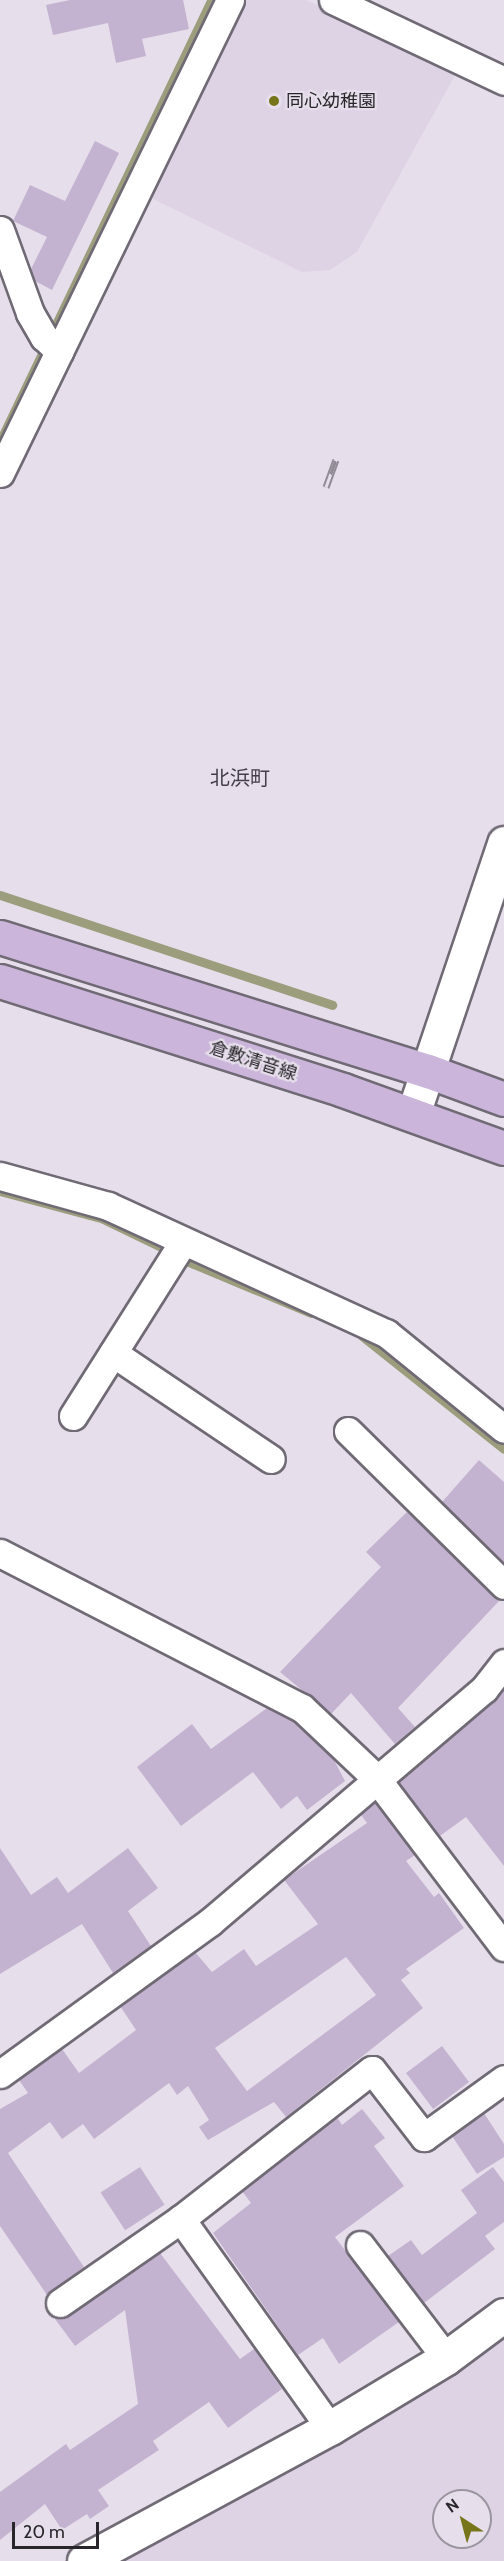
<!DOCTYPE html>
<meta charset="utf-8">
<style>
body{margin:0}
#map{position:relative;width:504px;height:2561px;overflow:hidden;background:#e6dfeb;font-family:Cabin,"Noto Sans JP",sans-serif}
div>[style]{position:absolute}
.built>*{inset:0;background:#ded2e5}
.stream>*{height:9px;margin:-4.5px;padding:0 4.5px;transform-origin:4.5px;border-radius:4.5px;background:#9c9d7d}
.building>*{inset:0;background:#c4b3d0;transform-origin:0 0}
.roads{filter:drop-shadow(2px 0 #706a75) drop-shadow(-2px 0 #706a75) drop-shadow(0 2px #706a75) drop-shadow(0 -2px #706a75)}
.street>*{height:27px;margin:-13.5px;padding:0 13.5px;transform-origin:13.5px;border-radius:13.5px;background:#fff}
.secondary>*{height:33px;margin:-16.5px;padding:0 16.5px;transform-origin:16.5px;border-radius:16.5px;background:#fff}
.primary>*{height:33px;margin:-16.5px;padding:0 16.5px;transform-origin:16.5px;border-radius:16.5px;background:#cbb5da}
.rail>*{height:7px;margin-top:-3.5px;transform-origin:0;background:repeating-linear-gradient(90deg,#e6dfeb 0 14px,#908b94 0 28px);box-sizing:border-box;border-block:2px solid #908b94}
.dots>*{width:16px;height:16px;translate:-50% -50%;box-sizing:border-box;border:3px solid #e6dfeb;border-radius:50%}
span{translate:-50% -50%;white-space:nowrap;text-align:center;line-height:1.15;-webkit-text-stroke:4.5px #e6dfeb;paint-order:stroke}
.poi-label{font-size:18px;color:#29262b}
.left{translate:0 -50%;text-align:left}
.street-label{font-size:18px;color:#29262b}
.neighbourhood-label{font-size:20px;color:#443e48}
.north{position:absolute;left:432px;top:2489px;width:60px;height:60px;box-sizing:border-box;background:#e6dfeb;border:2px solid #9a959e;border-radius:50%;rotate:324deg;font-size:16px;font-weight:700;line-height:24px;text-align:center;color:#29262b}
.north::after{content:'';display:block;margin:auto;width:21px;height:27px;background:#77751a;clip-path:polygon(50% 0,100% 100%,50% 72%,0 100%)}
.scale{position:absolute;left:12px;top:2522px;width:87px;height:27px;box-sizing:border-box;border:3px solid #29262b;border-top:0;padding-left:8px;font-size:18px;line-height:21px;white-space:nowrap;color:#29262b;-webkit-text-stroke:4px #e6dfeb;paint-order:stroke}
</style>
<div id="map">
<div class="built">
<div style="clip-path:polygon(241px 0,306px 0,458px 70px,357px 252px,330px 270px,302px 272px,147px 196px)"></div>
<div style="clip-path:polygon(evenodd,504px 2337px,504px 2561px,122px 2561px,411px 2400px,504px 2337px,444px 2501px,480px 2501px,480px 2537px,444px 2537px,444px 2501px)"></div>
</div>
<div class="stream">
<div style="left:0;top:441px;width:489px;rotate:-64.4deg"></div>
<div style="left:0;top:895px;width:350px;rotate:18.3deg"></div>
<div style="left:0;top:1191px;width:105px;rotate:15deg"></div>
<div style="left:101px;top:1218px;width:69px;rotate:25.8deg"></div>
<div style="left:189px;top:1262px;width:132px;rotate:22.7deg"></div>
<div style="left:362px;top:1336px;width:181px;rotate:38.5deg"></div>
</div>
<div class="building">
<div style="clip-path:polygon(70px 0,183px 0,189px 29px,142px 39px,146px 56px,116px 63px,108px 23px,53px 35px,46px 5px)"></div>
<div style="clip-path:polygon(95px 141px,119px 153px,52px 290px,35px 281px,31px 269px,47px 237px,13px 221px,30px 185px,65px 201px)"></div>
<div style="clip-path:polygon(479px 1460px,504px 1482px,504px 1563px,442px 1502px)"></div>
<div style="clip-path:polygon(407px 1512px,500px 1600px,398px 1708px,415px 1727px,395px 1744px,351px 1693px,331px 1714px,280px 1672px,381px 1567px,366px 1552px)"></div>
<div style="clip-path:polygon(504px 1689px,504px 1866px,466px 1817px,440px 1836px,399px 1782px)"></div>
<div style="clip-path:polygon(267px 1708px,293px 1721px,334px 1760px,345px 1781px,307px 1810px,297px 1796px,281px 1809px,253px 1772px,181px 1826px,137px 1767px,192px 1724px,211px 1749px)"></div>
<div style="clip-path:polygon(evenodd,375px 1803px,415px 1855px,406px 1861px,434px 1897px,439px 1893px,464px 1928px,406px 1969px,410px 1973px,401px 1980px,423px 2008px,286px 2117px,274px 2102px,208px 2140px,199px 2127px,209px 2120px,188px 2086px,177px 2095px,169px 2083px,94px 2139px,83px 2124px,62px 2139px,50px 2122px,8px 2153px,84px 2267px,47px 2295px,0 2226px,0 2109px,28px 2093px,19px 2080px,62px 2049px,79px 2073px,136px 2030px,120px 2006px,195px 1952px,212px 1972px,244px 1949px,256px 1966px,318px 1924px,284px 1880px,367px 1823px,361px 1815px,375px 1803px,346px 1957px,376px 1995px,247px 2091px,215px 2048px,346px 1957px)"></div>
<div style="clip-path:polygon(0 1848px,31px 1895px,57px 1877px,68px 1893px,128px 1848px,158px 1888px,128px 1911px,151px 1946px,113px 1973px,82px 1924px,0 1974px)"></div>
<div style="left:442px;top:2046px;width:45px;height:45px;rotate:53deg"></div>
<div style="clip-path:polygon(362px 2109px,385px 2138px,374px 2146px,404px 2186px,335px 2237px,399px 2322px,339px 2364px,323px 2338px,298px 2355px,213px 2233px,251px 2203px,242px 2191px,337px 2117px,342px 2125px)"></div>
<div style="clip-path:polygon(484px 2113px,504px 2144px,504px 2157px,477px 2174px,452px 2136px)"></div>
<div style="left:140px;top:2167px;width:45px;height:47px;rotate:57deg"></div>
<div style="clip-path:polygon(493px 2167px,504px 2182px,504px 2222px,485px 2236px,495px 2249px,424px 2303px,388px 2256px,411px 2240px,422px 2255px,477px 2213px,461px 2190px)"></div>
<div style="clip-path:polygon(160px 2253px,240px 2359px,254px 2349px,282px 2389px,228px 2428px,209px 2402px,153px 2441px,159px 2450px,98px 2490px,109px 2506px,90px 2519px,87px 2514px,62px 2530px,45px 2504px,0 2540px,0 2492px,66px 2444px,70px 2450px,138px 2404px,125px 2310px,75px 2346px,55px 2319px,69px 2316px)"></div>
</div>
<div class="roads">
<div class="street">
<div style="left:333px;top:0;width:189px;rotate:25.3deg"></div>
<div style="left:0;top:230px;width:88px;rotate:70.1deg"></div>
<div style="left:30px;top:313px;width:28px;rotate:60deg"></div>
<div style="left:44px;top:337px;width:21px;rotate:43deg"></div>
<div style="left:0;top:473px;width:526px;rotate:-64.07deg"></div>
<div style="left:0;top:1176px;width:112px;rotate:15.5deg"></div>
<div style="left:108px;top:1206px;width:306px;rotate:24.6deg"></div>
<div style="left:386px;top:1333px;width:152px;rotate:39.1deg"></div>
<div style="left:113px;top:1353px;width:190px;rotate:33.9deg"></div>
<div style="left:73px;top:1416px;width:206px;rotate:-57.7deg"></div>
<div style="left:348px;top:1431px;width:219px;rotate:44.6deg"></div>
<div style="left:0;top:1553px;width:339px;rotate:27.2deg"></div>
<div style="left:302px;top:1708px;width:102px;rotate:43.4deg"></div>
<div style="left:376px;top:1778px;width:212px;rotate:52.9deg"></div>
<div style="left:0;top:2074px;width:259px;rotate:-35.9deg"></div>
<div style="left:210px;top:1922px;width:360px;rotate:-40.4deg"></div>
<div style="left:484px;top:1689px;width:33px;rotate:-52deg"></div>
<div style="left:360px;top:2245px;width:142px;rotate:52.7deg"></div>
<div style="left:60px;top:2303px;width:147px;rotate:-34.8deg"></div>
<div style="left:330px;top:2428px;width:257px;rotate:-125.5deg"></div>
<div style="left:181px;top:2219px;width:242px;rotate:-38deg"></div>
<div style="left:372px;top:2070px;width:85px;rotate:52.2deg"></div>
<div style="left:424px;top:2137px;width:99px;rotate:-35.9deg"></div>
</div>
<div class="secondary">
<div style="left:413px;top:1114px;width:286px;rotate:-71.4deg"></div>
<div style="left:84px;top:2561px;width:280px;rotate:-28.4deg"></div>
<div style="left:330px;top:2428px;width:135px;rotate:-31.1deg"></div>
<div style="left:446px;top:2358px;width:72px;rotate:-36.6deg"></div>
</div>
<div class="primary">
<div style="left:0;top:937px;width:448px;rotate:17.4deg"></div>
<div style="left:428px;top:1071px;width:81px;rotate:20.2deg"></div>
<div style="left:0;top:981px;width:360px;rotate:17.6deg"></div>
<div style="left:343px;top:1090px;width:171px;rotate:19.8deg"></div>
</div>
</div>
<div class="rail">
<div style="left:326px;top:487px;width:29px;rotate:-70deg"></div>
</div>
<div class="dots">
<div style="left:274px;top:101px;background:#77751a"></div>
</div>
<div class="poi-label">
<span class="left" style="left:286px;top:101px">同心幼稚園</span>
</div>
<div class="street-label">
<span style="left:253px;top:1061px;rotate:18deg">倉敷清音線</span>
</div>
<div class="neighbourhood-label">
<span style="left:240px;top:778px">北浜町</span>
</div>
<div class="north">N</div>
<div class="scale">20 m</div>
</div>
